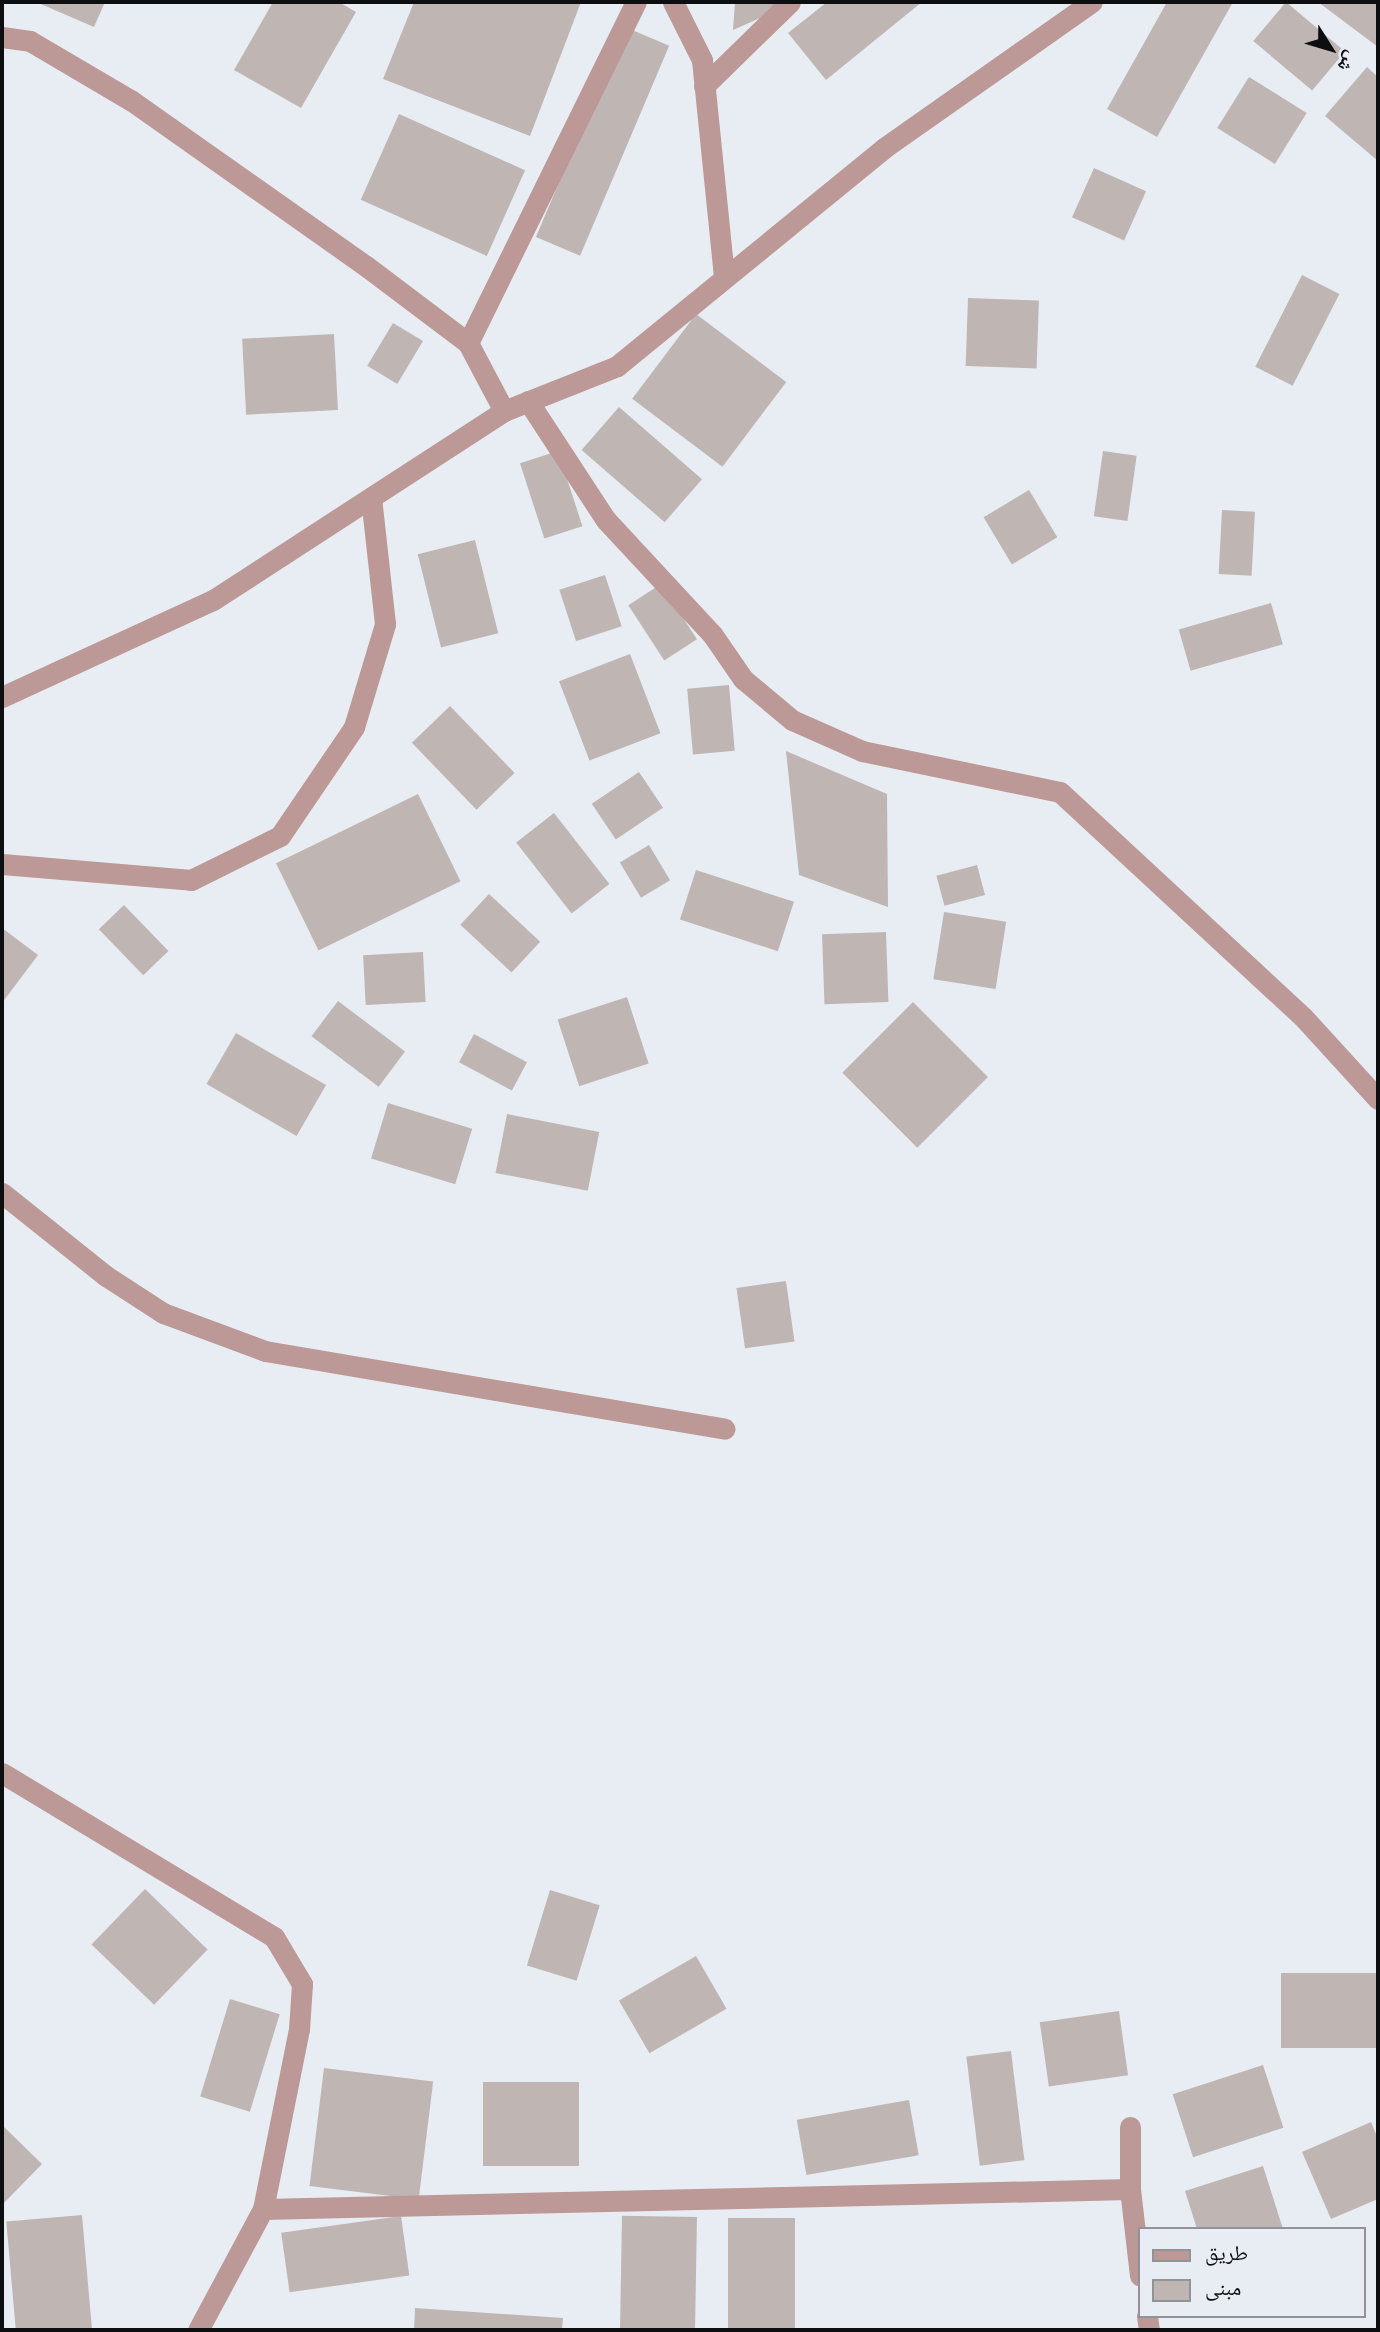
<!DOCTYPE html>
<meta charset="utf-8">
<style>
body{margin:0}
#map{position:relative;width:1380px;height:2332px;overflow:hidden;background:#e8edf4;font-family:"Fira Sans","Noto Naskh Arabic",sans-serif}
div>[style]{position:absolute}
.building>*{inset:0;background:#bfb6b4;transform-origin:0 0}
.street>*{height:21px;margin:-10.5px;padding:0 10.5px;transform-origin:10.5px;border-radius:10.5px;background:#bc9997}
span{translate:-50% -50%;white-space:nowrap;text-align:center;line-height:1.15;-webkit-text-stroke:7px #e8edf4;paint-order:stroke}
.frame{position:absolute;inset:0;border:4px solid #0d0e10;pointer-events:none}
.legend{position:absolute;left:1138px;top:2227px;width:228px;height:91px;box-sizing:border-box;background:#e8edf4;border:2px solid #909499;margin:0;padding:9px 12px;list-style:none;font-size:21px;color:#0d0e10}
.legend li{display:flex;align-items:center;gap:14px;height:35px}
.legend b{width:35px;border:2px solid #909499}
.north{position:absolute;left:1296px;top:14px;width:70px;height:70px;-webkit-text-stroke:5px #e8edf4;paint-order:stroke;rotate:127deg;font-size:19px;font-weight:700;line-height:28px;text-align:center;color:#0d0e10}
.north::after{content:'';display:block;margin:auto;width:24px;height:32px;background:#0d0e10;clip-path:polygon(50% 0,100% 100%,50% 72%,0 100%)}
</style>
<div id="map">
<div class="building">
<div style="clip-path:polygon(36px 2px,105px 2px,94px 27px)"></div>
<div style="clip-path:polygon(273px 2px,339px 2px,356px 12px,301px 108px,234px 70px)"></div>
<div style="clip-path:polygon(414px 2px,581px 2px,530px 136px,383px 79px)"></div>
<div style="clip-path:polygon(735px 2px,782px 2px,778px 10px,733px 30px)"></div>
<div style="clip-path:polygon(827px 2px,922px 2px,826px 80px,788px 33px)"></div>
<div style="clip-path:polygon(1167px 2px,1233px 2px,1157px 137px,1107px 109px)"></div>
<div style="left:1286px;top:2px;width:77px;height:51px;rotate:40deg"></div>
<div style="clip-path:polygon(1318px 2px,1378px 2px,1378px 47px)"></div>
<div style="left:625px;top:27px;width:48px;height:228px;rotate:23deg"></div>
<div style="clip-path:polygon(1367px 67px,1378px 77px,1378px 161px,1325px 116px)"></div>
<div style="left:1249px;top:77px;width:68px;height:60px;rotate:32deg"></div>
<div style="left:399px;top:114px;width:138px;height:94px;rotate:24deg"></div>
<div style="left:1094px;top:168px;width:57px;height:54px;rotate:24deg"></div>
<div style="left:1302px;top:275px;width:42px;height:103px;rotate:27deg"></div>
<div style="left:968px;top:298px;width:71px;height:68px;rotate:2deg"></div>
<div style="left:696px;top:314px;width:113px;height:106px;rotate:37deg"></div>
<div style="left:393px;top:323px;width:35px;height:50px;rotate:31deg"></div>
<div style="left:334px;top:334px;width:76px;height:92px;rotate:87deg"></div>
<div style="left:619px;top:407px;width:110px;height:57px;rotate:41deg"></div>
<div style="left:558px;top:451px;width:79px;height:40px;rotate:72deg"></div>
<div style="left:1103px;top:451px;width:34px;height:66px;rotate:8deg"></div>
<div style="left:1029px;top:490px;width:55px;height:53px;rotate:59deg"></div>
<div style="left:1222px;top:510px;width:33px;height:64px;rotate:3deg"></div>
<div style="left:475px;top:540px;width:96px;height:59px;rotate:76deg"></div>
<div style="left:605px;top:575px;width:54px;height:48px;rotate:72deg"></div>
<div style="left:661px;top:584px;width:66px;height:39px;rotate:57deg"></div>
<div style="left:1271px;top:603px;width:43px;height:96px;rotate:74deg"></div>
<div style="left:630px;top:654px;width:85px;height:76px;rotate:69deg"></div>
<div style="left:729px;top:685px;width:66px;height:42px;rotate:85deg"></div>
<div style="left:450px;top:706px;width:93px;height:53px;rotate:46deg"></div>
<div style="clip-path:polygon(786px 751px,887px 794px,888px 907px,799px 875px)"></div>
<div style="left:639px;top:772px;width:43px;height:57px;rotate:56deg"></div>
<div style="left:418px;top:794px;width:97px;height:158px;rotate:64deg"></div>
<div style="left:554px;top:813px;width:90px;height:48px;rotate:52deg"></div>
<div style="left:649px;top:845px;width:41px;height:34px;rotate:59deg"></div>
<div style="left:977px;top:865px;width:31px;height:42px;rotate:75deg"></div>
<div style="left:696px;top:870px;width:103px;height:52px;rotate:18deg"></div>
<div style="left:489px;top:894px;width:70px;height:42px;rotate:43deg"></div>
<div style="left:124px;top:905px;width:64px;height:35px;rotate:46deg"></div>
<div style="left:944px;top:912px;width:63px;height:68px;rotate:9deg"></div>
<div style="clip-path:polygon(2px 928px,38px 955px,2px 1003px)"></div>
<div style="left:886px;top:932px;width:70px;height:64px;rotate:88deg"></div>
<div style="left:423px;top:952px;width:50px;height:60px;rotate:87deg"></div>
<div style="left:627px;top:997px;width:70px;height:73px;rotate:72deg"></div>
<div style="left:338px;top:1001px;width:84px;height:44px;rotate:37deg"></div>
<div style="left:913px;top:1002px;width:106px;height:100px;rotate:45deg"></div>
<div style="left:236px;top:1033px;width:104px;height:59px;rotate:30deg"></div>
<div style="left:474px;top:1034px;width:60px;height:32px;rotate:28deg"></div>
<div style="left:388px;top:1103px;width:88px;height:58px;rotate:17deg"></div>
<div style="left:507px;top:1114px;width:94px;height:60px;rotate:11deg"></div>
<div style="left:786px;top:1281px;width:61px;height:50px;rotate:82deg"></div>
<div style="left:145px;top:1889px;width:87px;height:77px;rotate:44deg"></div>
<div style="left:550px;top:1890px;width:52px;height:79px;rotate:17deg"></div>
<div style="left:696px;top:1956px;width:61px;height:89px;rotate:60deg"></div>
<div style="left:1378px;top:1973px;width:75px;height:97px;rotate:90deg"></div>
<div style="left:230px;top:1999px;width:52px;height:102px;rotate:17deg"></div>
<div style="left:1119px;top:2011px;width:65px;height:80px;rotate:82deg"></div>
<div style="left:1011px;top:2051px;width:110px;height:45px;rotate:83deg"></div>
<div style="left:1263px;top:2065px;width:66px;height:95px;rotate:72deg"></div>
<div style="left:324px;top:2068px;width:110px;height:119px;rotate:7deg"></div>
<div style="left:579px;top:2082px;width:84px;height:96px;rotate:90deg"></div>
<div style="left:909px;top:2100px;width:56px;height:114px;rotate:80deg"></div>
<div style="clip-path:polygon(1371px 2122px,1378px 2139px,1378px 2199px,1331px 2219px,1302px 2152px)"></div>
<div style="clip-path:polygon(2px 2125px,42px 2164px,2px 2205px)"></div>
<div style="clip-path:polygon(1263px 2166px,1283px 2229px,1197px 2229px,1185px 2191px)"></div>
<div style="left:82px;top:2215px;width:116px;height:76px;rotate:85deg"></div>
<div style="left:401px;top:2216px;width:60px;height:121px;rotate:82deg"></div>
<div style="left:697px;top:2217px;width:113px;height:75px;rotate:91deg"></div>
<div style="left:728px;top:2218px;width:67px;height:112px"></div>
<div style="clip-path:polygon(415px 2308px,563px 2318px,562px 2330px,414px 2330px)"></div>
</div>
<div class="street">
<div style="left:673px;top:2px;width:65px;rotate:63.4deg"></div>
<div style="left:702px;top:60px;width:217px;rotate:84.2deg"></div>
<div style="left:2px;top:37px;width:28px;rotate:8deg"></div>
<div style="left:30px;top:41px;width:118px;rotate:30.5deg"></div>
<div style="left:132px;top:101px;width:286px;rotate:35.2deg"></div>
<div style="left:366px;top:266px;width:128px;rotate:37deg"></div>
<div style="left:468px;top:343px;width:77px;rotate:62.1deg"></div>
<div style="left:704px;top:86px;width:120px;rotate:-44.3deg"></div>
<div style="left:468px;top:343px;width:380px;rotate:-63.8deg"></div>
<div style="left:528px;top:401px;width:142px;rotate:56.8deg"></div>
<div style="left:606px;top:520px;width:156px;rotate:47.1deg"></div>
<div style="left:712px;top:634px;width:55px;rotate:55.4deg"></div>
<div style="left:743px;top:679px;width:64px;rotate:39.9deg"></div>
<div style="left:792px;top:720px;width:77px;rotate:23.9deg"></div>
<div style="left:862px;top:751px;width:202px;rotate:11.7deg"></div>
<div style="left:1060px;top:792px;width:331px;rotate:42.8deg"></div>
<div style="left:1303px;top:1017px;width:111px;rotate:47.6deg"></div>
<div style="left:2px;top:697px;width:232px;rotate:-24.7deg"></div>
<div style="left:213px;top:600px;width:347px;rotate:-33deg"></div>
<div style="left:504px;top:411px;width:122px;rotate:-21.7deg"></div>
<div style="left:617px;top:366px;width:345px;rotate:-39.2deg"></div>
<div style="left:884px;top:148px;width:254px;rotate:-35.1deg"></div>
<div style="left:2px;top:864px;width:190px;rotate:4.8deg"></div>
<div style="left:191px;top:880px;width:99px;rotate:-26.3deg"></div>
<div style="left:280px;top:836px;width:132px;rotate:-55.8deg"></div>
<div style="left:354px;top:727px;width:108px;rotate:-73.2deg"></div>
<div style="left:385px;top:624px;width:127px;rotate:-96.3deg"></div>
<div style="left:2px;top:1193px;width:133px;rotate:38.6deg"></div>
<div style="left:106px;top:1276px;width:68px;rotate:33deg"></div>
<div style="left:163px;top:1313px;width:109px;rotate:20.4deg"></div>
<div style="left:265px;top:1351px;width:466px;rotate:9.6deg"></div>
<div style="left:2px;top:1773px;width:318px;rotate:31.1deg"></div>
<div style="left:274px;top:1937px;width:55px;rotate:59.2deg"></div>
<div style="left:302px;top:1984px;width:45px;rotate:93.8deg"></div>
<div style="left:299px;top:2029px;width:184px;rotate:101.3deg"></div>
<div style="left:263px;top:2209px;width:137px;rotate:118.2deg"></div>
<div style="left:1130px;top:2127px;width:62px;rotate:90deg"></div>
<div style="left:1130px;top:2189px;width:87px;rotate:83.4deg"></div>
<div style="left:263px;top:2209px;width:867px;rotate:-1.32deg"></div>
<div style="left:1147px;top:2316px;width:14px;rotate:82deg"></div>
</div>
<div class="frame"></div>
<ul class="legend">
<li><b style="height:9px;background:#bc9997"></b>طريق</li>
<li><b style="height:19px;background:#bfb6b4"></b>مبنى</li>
</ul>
<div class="north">ش</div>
</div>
